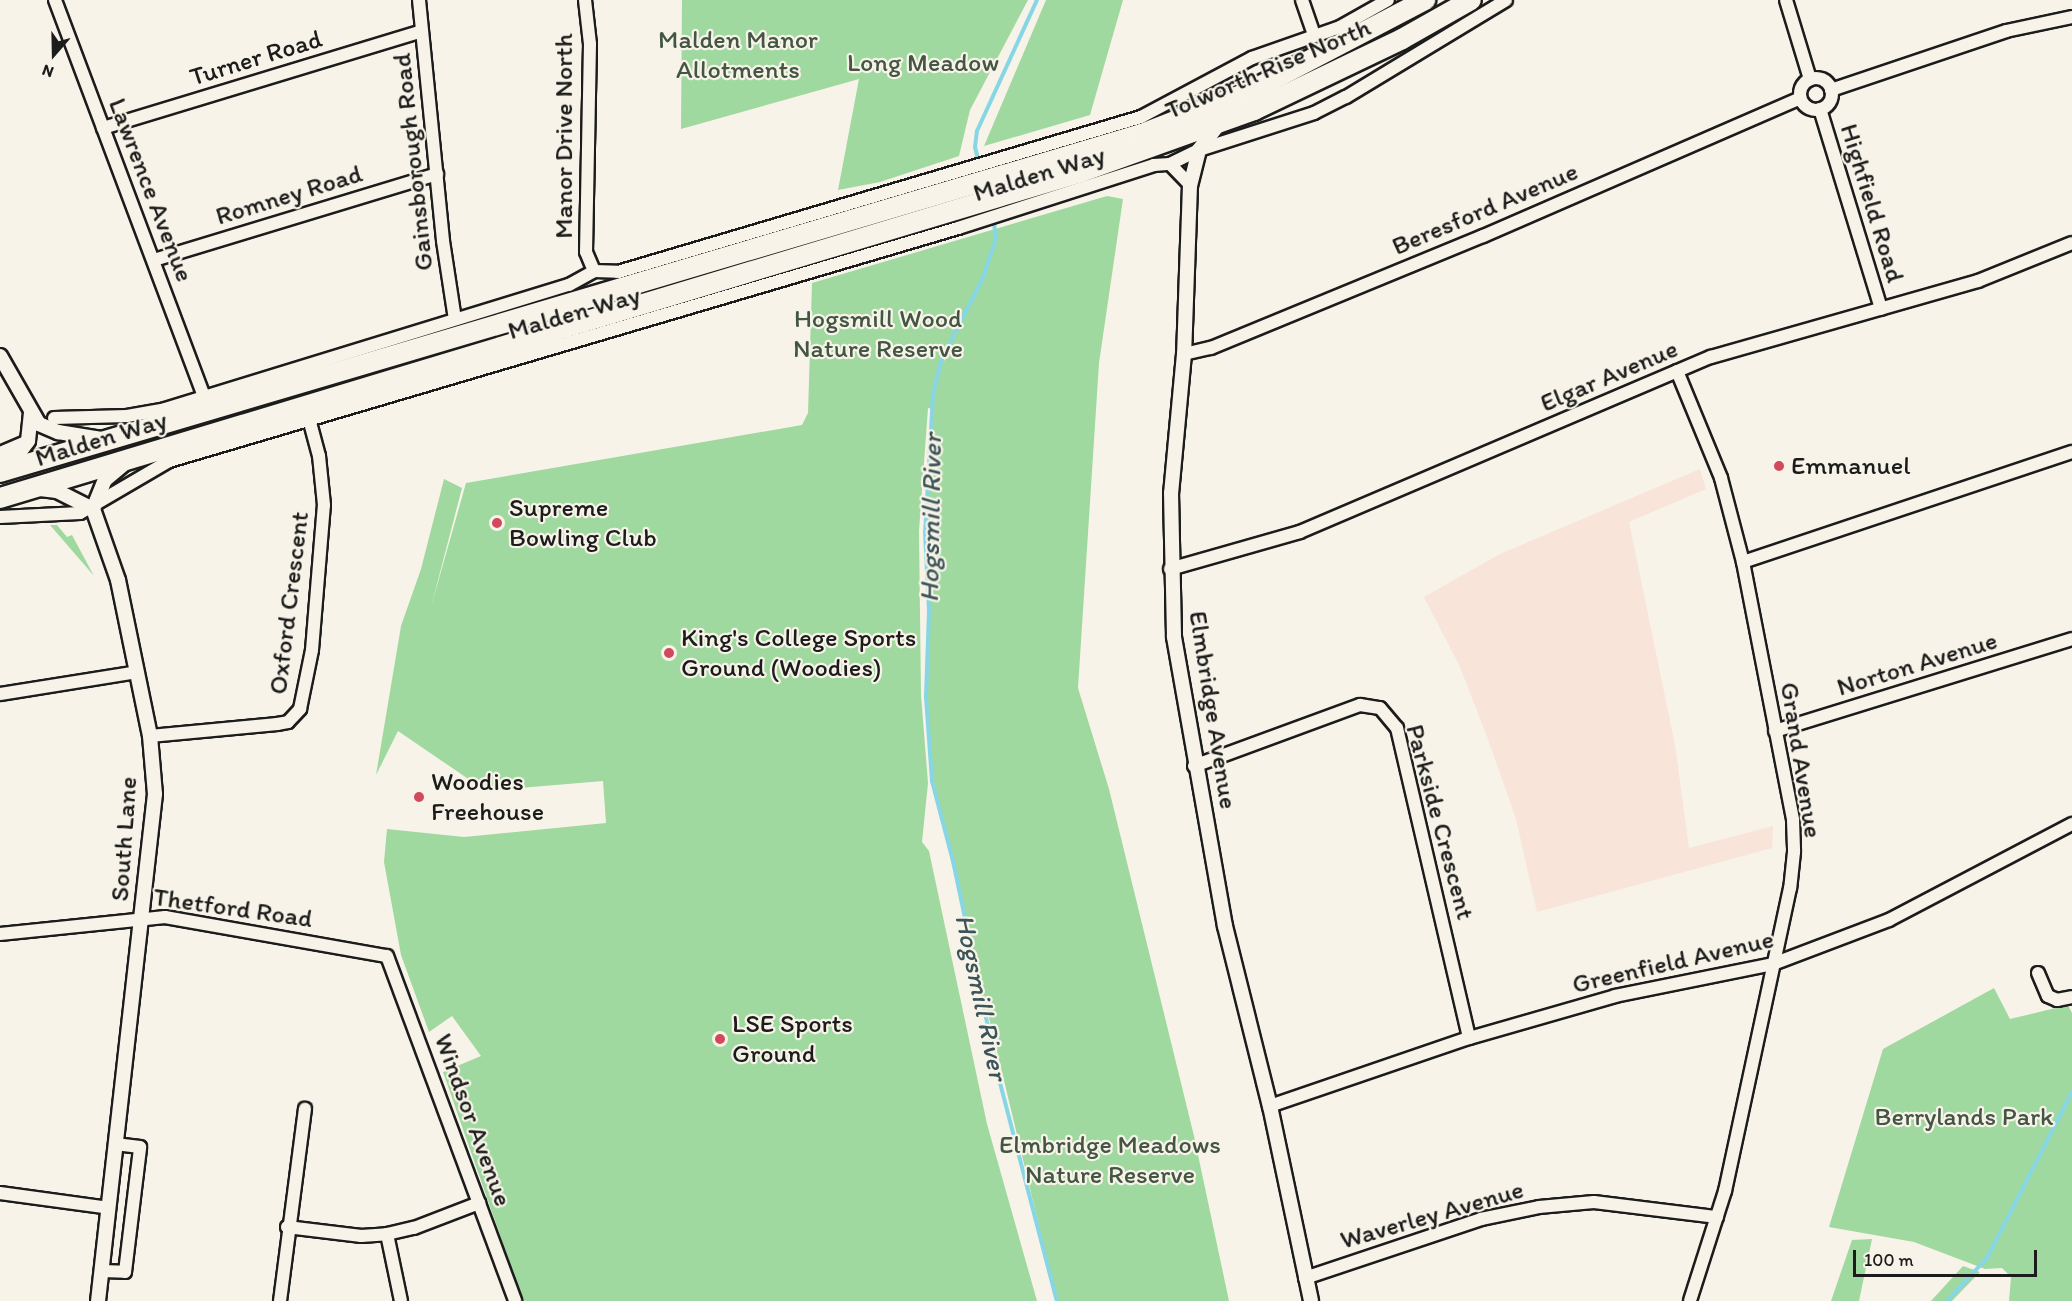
<!DOCTYPE html>
<style>
body{margin:0}
#map{position:relative;width:2072px;height:1301px;overflow:hidden;background:#f7f3e8;font-family:Itim,sans-serif}
div>[style]{position:absolute}
.built>*{inset:0;background:#f8e4d9}
.green>*{inset:0;background:#9fd99f}
.stream>*{height:4px;margin:-2px;padding:0 2px;transform-origin:2px;border-radius:2px;background:#87d6e5}
.roads{filter:drop-shadow(2px 0 #1c1c1c) drop-shadow(-2px 0 #1c1c1c) drop-shadow(0 2px #1c1c1c) drop-shadow(0 -2px #1c1c1c)}
.minor>*{height:12px;margin:-6px;padding:0 6px;transform-origin:6px;border-radius:6px;background:#f7f3e8}
.minor>.ring{margin:-6px;padding:0;box-sizing:content-box;background:none;border:12px solid #f7f3e8;border-radius:50%}
.tertiary>*{height:14px;margin:-7px;padding:0 7px;transform-origin:7px;border-radius:7px;background:#f7f3e8}
.trunk>*{height:20px;margin:-10px;padding:0 10px;transform-origin:10px;border-radius:10px;background:#f7f3e8}
.dots>*{width:16px;height:16px;translate:-50% -50%;box-sizing:border-box;border:3px solid #f7f3e8;border-radius:50%}
span{translate:-50% -50%;white-space:nowrap;text-align:center;line-height:1.15;-webkit-text-stroke:4.5px #f7f3e8;paint-order:stroke}
.park-label{font-size:26px;color:#435543}
.street-label{font-size:26px;color:#1c1c1c}
.poi-label{font-size:26px;color:#1c1c1c}
.left{translate:0 -50%;text-align:left}
.water-label{font-size:27px;color:#3c5458;font-style:italic}
.north{position:absolute;left:24px;top:24px;width:60px;height:60px;-webkit-text-stroke:4px #f7f3e8;paint-order:stroke;rotate:200deg;font-size:16px;font-weight:700;line-height:24px;text-align:center;color:#1c1c1c}
.north::after{content:'';display:block;margin:auto;width:21px;height:27px;background:#1c1c1c;clip-path:polygon(50% 0,100% 100%,50% 72%,0 100%)}
.scale{position:absolute;left:1853px;top:1250px;width:184px;height:27px;box-sizing:border-box;border:3px solid #1c1c1c;border-top:0;padding-left:8px;font-size:18px;line-height:21px;white-space:nowrap;color:#1c1c1c;-webkit-text-stroke:4px #f7f3e8;paint-order:stroke}
</style>
<div id="map">
<div class="built">
<div style="clip-path:polygon(1700px 469px,1706px 489px,1629px 522px,1675px 745px,1689px 848px,1773px 826px,1772px 848px,1537px 912px,1516px 819px,1489px 742px,1460px 667px,1424px 597px,1500px 554px)"></div>
</div>
<div class="green">
<div style="clip-path:polygon(682px 0,1028px 0,970px 110px,959px 156px,880px 182px,838px 190px,859px 79px,681px 129px)"></div>
<div style="clip-path:polygon(1046px 0,1123px 0,1090px 115px,984px 146px)"></div>
<div style="clip-path:polygon(1107px 196px,1123px 199px,1099px 363px,1078px 688px,1109px 789px,1194px 1136px,1229px 1301px,1057px 1301px,932px 781px,926px 692px,929px 611px,925px 532px,933px 409px,928px 408px,919px 531px,921px 695px,928px 783px,922px 842px,929px 851px,987px 1124px,1037px 1301px,523px 1301px,443px 1072px,481px 1056px,452px 1016px,429px 1032px,401px 955px,384px 862px,387px 829px,464px 837px,606px 823px,603px 781px,486px 791px,398px 731px,376px 775px,401px 626px,421px 569px,444px 479px,462px 488px,431px 607px,466px 483px,802px 425px,808px 413px,812px 283px)"></div>
<div style="clip-path:polygon(50px 525px,57px 525px,67px 537px,72px 535px,94px 576px)"></div>
<div style="clip-path:polygon(1994px 988px,2010px 1019px,2068px 1005px,2072px 1013px,2072px 1301px,2009px 1301px,2011px 1277px,2002px 1268px,1985px 1269px,1914px 1242px,1829px 1227px,1883px 1049px)"></div>
<div style="clip-path:polygon(1872px 1239px,1859px 1301px,1831px 1301px,1852px 1240px)"></div>
<div style="clip-path:polygon(1963px 1266px,1980px 1272px,1952px 1301px,1931px 1301px)"></div>
</div>
<div class="stream">
<div style="left:979px;top:163px;width:16px;rotate:-104deg"></div>
<div style="left:975px;top:147px;width:16px;rotate:-83deg"></div>
<div style="left:977px;top:131px;width:144px;rotate:-65.4deg"></div>
<div style="left:991px;top:205px;width:33px;rotate:81deg"></div>
<div style="left:996px;top:238px;width:42px;rotate:108deg"></div>
<div style="left:983px;top:278px;width:90px;rotate:117.1deg"></div>
<div style="left:942px;top:358px;width:38px;rotate:104deg"></div>
<div style="left:933px;top:395px;width:137px;rotate:93.3deg"></div>
<div style="left:925px;top:532px;width:79px;rotate:87.1deg"></div>
<div style="left:929px;top:611px;width:86px;rotate:92deg"></div>
<div style="left:926px;top:697px;width:84px;rotate:85.9deg"></div>
<div style="left:932px;top:781px;width:83px;rotate:75.3deg"></div>
<div style="left:953px;top:861px;width:223px;rotate:78.1deg"></div>
<div style="left:999px;top:1079px;width:229px;rotate:75.4deg"></div>
<div style="left:1947px;top:1301px;width:59px;rotate:-47.1deg"></div>
<div style="left:1987px;top:1258px;width:186px;rotate:-62.9deg"></div>
</div>
<div class="roads">
<div class="minor">
<div style="left:55px;top:0;width:424px;rotate:69.4deg"></div>
<div style="left:419px;top:0;width:242px;rotate:84.3deg"></div>
<div style="left:443px;top:241px;width:79px;rotate:81.3deg"></div>
<div style="left:585px;top:0;width:44px;rotate:83.5deg"></div>
<div style="left:590px;top:44px;width:208px;rotate:91.1deg"></div>
<div style="left:586px;top:252px;width:21px;rotate:67deg"></div>
<div style="left:1302px;top:0;width:37px;rotate:71deg"></div>
<div style="left:1786px;top:0;width:83px;rotate:73.1deg"></div>
<div class="ring" style="left:1800px;top:78px;width:20px;height:20px"></div>
<div style="left:1831px;top:90px;width:185px;rotate:-18.6deg"></div>
<div style="left:2006px;top:31px;width:67px;rotate:-12deg"></div>
<div style="left:1820px;top:109px;width:209px;rotate:73deg"></div>
<div style="left:103px;top:128px;width:333px;rotate:-16.9deg"></div>
<div style="left:1170px;top:164px;width:29px;rotate:46deg"></div>
<div style="left:154px;top:260px;width:296px;rotate:-16.9deg"></div>
<div style="left:1184px;top:354px;width:28px;rotate:-13deg"></div>
<div style="left:1211px;top:348px;width:294px;rotate:-22.4deg"></div>
<div style="left:1483px;top:236px;width:346px;rotate:-23.5deg"></div>
<div style="left:1677px;top:371px;width:116px;rotate:67.6deg"></div>
<div style="left:1721px;top:478px;width:87px;rotate:75.3deg"></div>
<div style="left:1743px;top:562px;width:263px;rotate:79deg"></div>
<div style="left:1793px;top:820px;width:32px;rotate:88deg"></div>
<div style="left:1794px;top:852px;width:36px;rotate:96deg"></div>
<div style="left:1790px;top:888px;width:310px;rotate:102.1deg"></div>
<div style="left:1725px;top:1191px;width:115px;rotate:107.7deg"></div>
<div style="left:54px;top:418px;width:73px;rotate:-1.6deg"></div>
<div style="left:127px;top:416px;width:39px;rotate:-10deg"></div>
<div style="left:165px;top:409px;width:423px;rotate:-17.1deg"></div>
<div style="left:569px;top:285px;width:29px;rotate:-29deg"></div>
<div style="left:594px;top:271px;width:24px;rotate:2deg"></div>
<div style="left:618px;top:272px;width:545px;rotate:-16.51deg"></div>
<div style="left:1141px;top:117px;width:126px;rotate:-28deg"></div>
<div style="left:1252px;top:58px;width:93px;rotate:-19.4deg"></div>
<div style="left:1340px;top:27px;width:55px;rotate:-29.4deg"></div>
<div style="left:0;top:453px;width:30px;rotate:-23deg"></div>
<div style="left:0;top:517px;width:80px;rotate:-2.9deg"></div>
<div style="left:80px;top:513px;width:103px;rotate:-30.3deg"></div>
<div style="left:169px;top:461px;width:823px;rotate:-16.45deg"></div>
<div style="left:958px;top:228px;width:206px;rotate:-17.8deg"></div>
<div style="left:1154px;top:165px;width:16px;rotate:-4deg"></div>
<div style="left:1170px;top:164px;width:32px;rotate:-26deg"></div>
<div style="left:1199px;top:150px;width:121px;rotate:-17.8deg"></div>
<div style="left:1314px;top:113px;width:36px;rotate:-27deg"></div>
<div style="left:1346px;top:97px;width:187px;rotate:-31.2deg"></div>
<div style="left:1743px;top:562px;width:347px;rotate:-18.5deg"></div>
<div style="left:1170px;top:569px;width:135px;rotate:-15.9deg"></div>
<div style="left:1300px;top:532px;width:447px;rotate:-23.1deg"></div>
<div style="left:1711px;top:357px;width:278px;rotate:-15.9deg"></div>
<div style="left:1978px;top:281px;width:101px;rotate:-22deg"></div>
<div style="left:0;top:694px;width:139px;rotate:-9.1deg"></div>
<div style="left:1775px;top:731px;width:311px;rotate:-17.2deg"></div>
<div style="left:150px;top:736px;width:128px;rotate:-5.4deg"></div>
<div style="left:277px;top:724px;width:11px;rotate:-10deg"></div>
<div style="left:288px;top:722px;width:18px;rotate:-47deg"></div>
<div style="left:300px;top:709px;width:60px;rotate:-78.5deg"></div>
<div style="left:312px;top:650px;width:145px;rotate:-85.3deg"></div>
<div style="left:324px;top:505px;width:49px;rotate:-95.8deg"></div>
<div style="left:319px;top:456px;width:39px;rotate:-105deg"></div>
<div style="left:1194px;top:766px;width:177px;rotate:-20.2deg"></div>
<div style="left:1360px;top:705px;width:20px;rotate:9deg"></div>
<div style="left:1380px;top:708px;width:26px;rotate:50deg"></div>
<div style="left:1397px;top:728px;width:318px;rotate:76.9deg"></div>
<div style="left:0;top:934px;width:166px;rotate:-5.9deg"></div>
<div style="left:165px;top:917px;width:225px;rotate:10deg"></div>
<div style="left:387px;top:956px;width:368px;rotate:69.6deg"></div>
<div style="left:2038px;top:973px;width:25px;rotate:67deg"></div>
<div style="left:2048px;top:996px;width:10px;rotate:24deg"></div>
<div style="left:2057px;top:1000px;width:15px;rotate:-11deg"></div>
<div style="left:1270px;top:1106px;width:210px;rotate:-18.9deg"></div>
<div style="left:1469px;top:1038px;width:152px;rotate:-16deg"></div>
<div style="left:1615px;top:996px;width:161px;rotate:-11.4deg"></div>
<div style="left:1773px;top:964px;width:124px;rotate:-20.8deg"></div>
<div style="left:1889px;top:920px;width:207px;rotate:-27.7deg"></div>
<div style="left:0;top:1193px;width:110px;rotate:7.8deg"></div>
<div style="left:287px;top:1227px;width:75px;rotate:6.9deg"></div>
<div style="left:361px;top:1236px;width:26px;rotate:-4deg"></div>
<div style="left:387px;top:1234px;width:28px;rotate:-13deg"></div>
<div style="left:414px;top:1228px;width:70px;rotate:-21deg"></div>
<div style="left:387px;top:1234px;width:68px;rotate:78.2deg"></div>
<div style="left:102px;top:1271px;width:23px;rotate:2deg"></div>
<div style="left:125px;top:1272px;width:100px;rotate:-83.1deg"></div>
<div style="left:137px;top:1173px;width:26px;rotate:-83deg"></div>
<div style="left:140px;top:1147px;width:23px;rotate:-173deg"></div>
<div style="left:1305px;top:1278px;width:186px;rotate:-18.5deg"></div>
<div style="left:1481px;top:1219px;width:59px;rotate:-11.7deg"></div>
<div style="left:1539px;top:1207px;width:55px;rotate:-5.2deg"></div>
<div style="left:1594px;top:1202px;width:124px;rotate:7deg"></div>
<div style="left:280px;top:1301px;width:194px;rotate:-82.6deg"></div>
</div>
<div class="tertiary">
<div style="left:1219px;top:124px;width:33px;rotate:128deg"></div>
<div style="left:1199px;top:150px;width:36px;rotate:104deg"></div>
<div style="left:1190px;top:185px;width:169px;rotate:92deg"></div>
<div style="left:1184px;top:354px;width:140px;rotate:95.3deg"></div>
<div style="left:1171px;top:493px;width:144px;rotate:88.8deg"></div>
<div style="left:1174px;top:637px;width:293px;rotate:80deg"></div>
<div style="left:1225px;top:926px;width:186px;rotate:76deg"></div>
<div style="left:1270px;top:1106px;width:199px;rotate:78.1deg"></div>
<div style="left:0;top:356px;width:78px;rotate:60.2deg"></div>
<div style="left:39px;top:424px;width:21px;rotate:23deg"></div>
<div style="left:58px;top:432px;width:44px;rotate:9.2deg"></div>
<div style="left:0;top:466px;width:20px;rotate:-30deg"></div>
<div style="left:17px;top:456px;width:19px;rotate:-54deg"></div>
<div style="left:28px;top:441px;width:28px;rotate:-84deg"></div>
<div style="left:40px;top:489px;width:17px;rotate:7deg"></div>
<div style="left:57px;top:491px;width:40px;rotate:26.6deg"></div>
<div style="left:93px;top:509px;width:75px;rotate:70.6deg"></div>
<div style="left:118px;top:580px;width:159px;rotate:78.4deg"></div>
<div style="left:150px;top:736px;width:58px;rotate:85.1deg"></div>
<div style="left:155px;top:794px;width:510px;rotate:96.41deg"></div>
<div style="left:93px;top:509px;width:31px;rotate:-68deg"></div>
<div style="left:105px;top:480px;width:30px;rotate:-40deg"></div>
</div>
<div class="trunk">
<div style="left:0;top:472px;width:1191px;rotate:-16.49deg"></div>
<div style="left:1142px;top:134px;width:115px;rotate:-21.4deg"></div>
<div style="left:1249px;top:92px;width:199px;rotate:-27.6deg"></div>
<div style="left:0;top:498px;width:1129px;rotate:-16.78deg"></div>
<div style="left:1081px;top:172px;width:184px;rotate:-19.7deg"></div>
<div style="left:1254px;top:110px;width:164px;rotate:-25.6deg"></div>
<div style="left:1402px;top:39px;width:79px;rotate:-29.5deg"></div>
</div>
</div>
<div class="dots">
<div style="left:1779px;top:466px;background:#d1495b"></div>
<div style="left:497px;top:523px;background:#d1495b"></div>
<div style="left:669px;top:653px;background:#d1495b"></div>
<div style="left:419px;top:797px;background:#d1495b"></div>
<div style="left:720px;top:1039px;background:#d1495b"></div>
</div>
<div class="park-label">
<span style="left:738px;top:55px">Malden Manor<br>Allotments</span>
<span style="left:923px;top:63px">Long Meadow</span>
<span style="left:878px;top:334px">Hogsmill Wood<br>Nature Reserve</span>
<span style="left:1964px;top:1117px">Berrylands Park</span>
<span style="left:1110px;top:1160px">Elmbridge Meadows<br>Nature Reserve</span>
</div>
<div class="street-label">
<span style="left:256px;top:58px;rotate:-17deg">Turner Road</span>
<span style="left:1268px;top:69px;rotate:-23deg">Tolworth Rise North</span>
<span style="left:564px;top:136px;rotate:-90deg">Manor Drive North</span>
<span style="left:413px;top:162px;rotate:-96deg">Gainsborough Road</span>
<span style="left:1039px;top:174px;rotate:-17deg">Malden Way</span>
<span style="left:151px;top:190px;rotate:69deg">Lawrence Avenue</span>
<span style="left:289px;top:195px;rotate:-17deg">Romney Road</span>
<span style="left:1872px;top:203px;rotate:73deg">Highfield Road</span>
<span style="left:1485px;top:209px;rotate:-23deg">Beresford Avenue</span>
<span style="left:574px;top:313px;rotate:-16deg">Malden Way</span>
<span style="left:1609px;top:376px;rotate:-23deg">Elgar Avenue</span>
<span style="left:101px;top:439px;rotate:-17deg">Malden Way</span>
<span style="left:289px;top:603px;rotate:-83deg">Oxford Crescent</span>
<span style="left:1917px;top:664px;rotate:-17deg">Norton Avenue</span>
<span style="left:1213px;top:710px;rotate:81deg">Elmbridge Avenue</span>
<span style="left:1801px;top:760px;rotate:81deg">Grand Avenue</span>
<span style="left:1440px;top:822px;rotate:75deg">Parkside Crescent</span>
<span style="left:124px;top:839px;rotate:-86deg">South Lane</span>
<span style="left:233px;top:908px;rotate:8deg">Thetford Road</span>
<span style="left:1673px;top:962px;rotate:-13deg">Greenfield Avenue</span>
<span style="left:473px;top:1120px;rotate:70deg">Windsor Avenue</span>
<span style="left:1432px;top:1215px;rotate:-16deg">Waverley Avenue</span>
</div>
<div class="poi-label">
<span class="left" style="left:1791px;top:466px">Emmanuel</span>
<span class="left" style="left:509px;top:523px">Supreme<br>Bowling Club</span>
<span class="left" style="left:681px;top:653px">King's College Sports<br>Ground (Woodies)</span>
<span class="left" style="left:431px;top:797px">Woodies<br>Freehouse</span>
<span class="left" style="left:732px;top:1039px">LSE Sports<br>Ground</span>
</div>
<div class="water-label">
<span style="left:930px;top:518px;rotate:-89deg">Hogsmill River</span>
<span style="left:982px;top:997px;rotate:78deg">Hogsmill River</span>
</div>
<div class="north">N</div>
<div class="scale">100 m</div>
</div>
